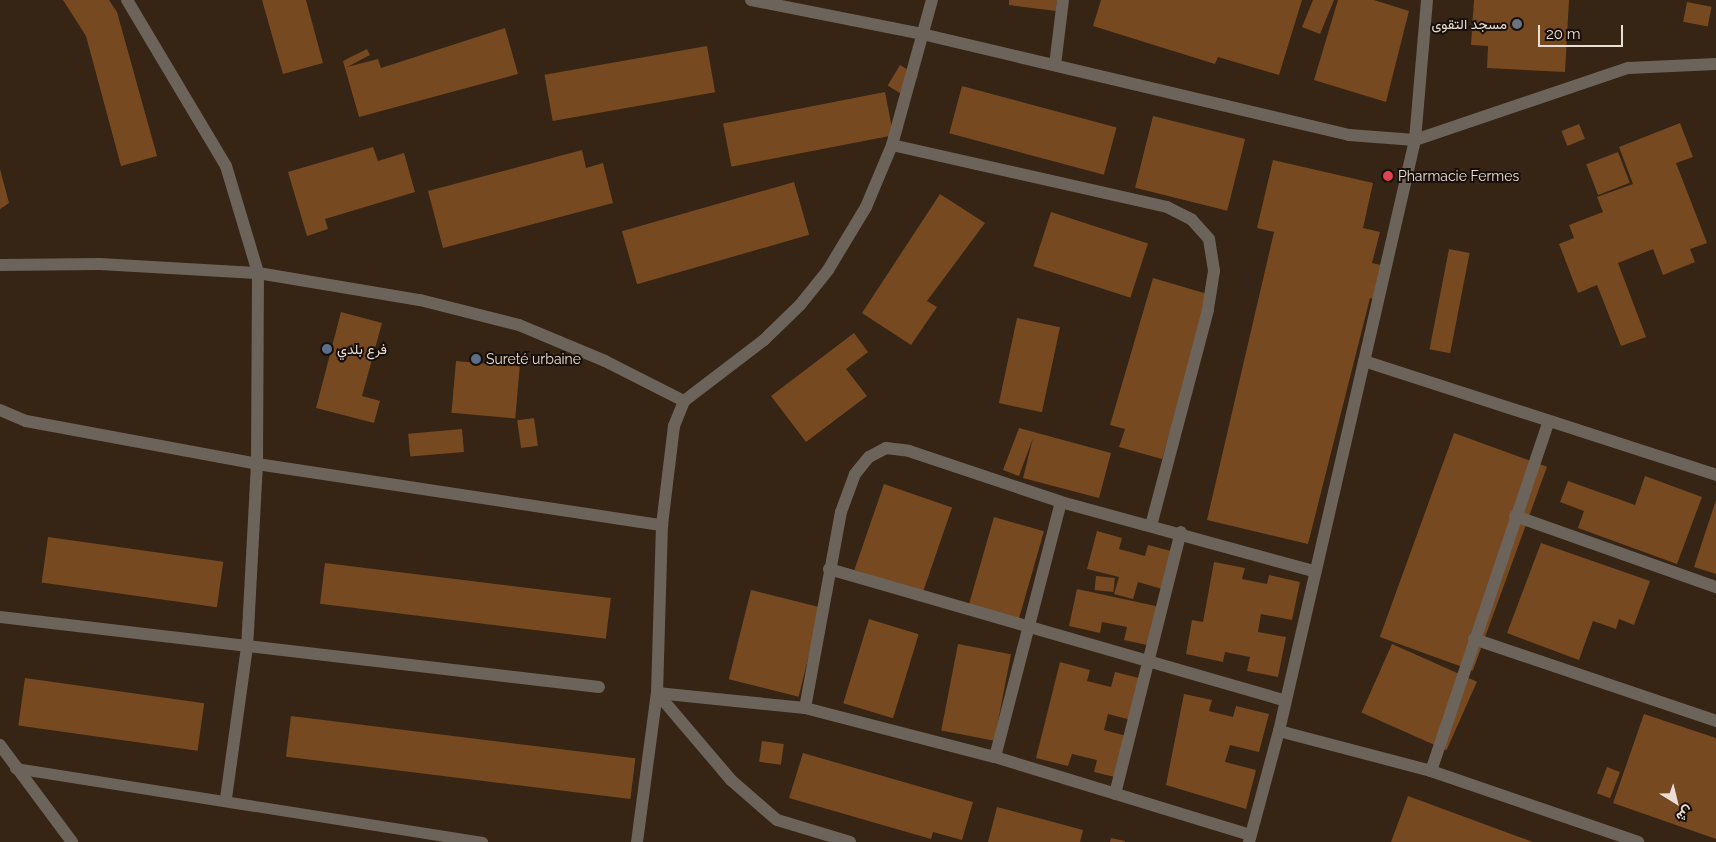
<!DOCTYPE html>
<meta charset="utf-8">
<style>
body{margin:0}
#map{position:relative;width:1716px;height:842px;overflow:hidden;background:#362415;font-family:Raleway,Vazirmatn,sans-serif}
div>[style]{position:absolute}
.building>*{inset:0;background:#764920;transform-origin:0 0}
.service>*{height:11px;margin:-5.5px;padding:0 5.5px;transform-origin:5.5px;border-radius:5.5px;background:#6c635b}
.minor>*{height:12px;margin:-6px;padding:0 6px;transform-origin:6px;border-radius:6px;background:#6c635b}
.dots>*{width:14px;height:14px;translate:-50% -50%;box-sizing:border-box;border:2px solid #180f09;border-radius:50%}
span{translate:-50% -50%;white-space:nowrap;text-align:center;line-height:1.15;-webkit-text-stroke:4px #180f09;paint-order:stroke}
.poi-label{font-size:14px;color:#eaded4}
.right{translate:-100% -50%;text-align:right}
.left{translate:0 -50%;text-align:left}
.north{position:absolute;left:1651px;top:777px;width:50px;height:50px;-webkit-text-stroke:4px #180f09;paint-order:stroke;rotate:144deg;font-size:14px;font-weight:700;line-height:20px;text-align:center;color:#eaded4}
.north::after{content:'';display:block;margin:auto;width:18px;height:22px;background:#eaded4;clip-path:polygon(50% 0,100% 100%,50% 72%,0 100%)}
.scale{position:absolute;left:1538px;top:25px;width:85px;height:22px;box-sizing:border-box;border:2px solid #eaded4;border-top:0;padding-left:6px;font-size:15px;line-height:18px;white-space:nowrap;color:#eaded4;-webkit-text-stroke:4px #180f09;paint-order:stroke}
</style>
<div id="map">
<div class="building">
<div style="clip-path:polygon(63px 0,109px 0,117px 12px,157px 156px,121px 166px,86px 36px)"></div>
<div style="clip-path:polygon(262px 0,306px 0,323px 63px,283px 74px)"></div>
<div style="clip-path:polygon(1009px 0,1057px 0,1056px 11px,1009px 5px)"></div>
<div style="clip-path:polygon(1101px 0,1302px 0,1279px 75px,1218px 57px,1215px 64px,1093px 26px)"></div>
<div style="clip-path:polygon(1313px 0,1334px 0,1320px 34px,1302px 27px)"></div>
<div style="clip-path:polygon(1338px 0,1374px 0,1409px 11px,1386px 102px,1314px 80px)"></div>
<div style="clip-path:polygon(1474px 0,1569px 0,1565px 72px,1487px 68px,1488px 46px,1471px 45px)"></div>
<div style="left:1687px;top:2px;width:25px;height:20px;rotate:11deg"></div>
<div style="clip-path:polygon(505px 28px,518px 74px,359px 117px,343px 61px,367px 49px,370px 55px,347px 67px,378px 59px,381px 68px)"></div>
<div style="left:707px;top:46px;width:47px;height:165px;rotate:80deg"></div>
<div style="left:900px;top:65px;width:21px;height:24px;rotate:31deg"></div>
<div style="left:962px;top:86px;width:160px;height:49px;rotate:15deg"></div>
<div style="left:885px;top:92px;width:44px;height:165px;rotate:79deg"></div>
<div style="left:1153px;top:116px;width:95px;height:74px;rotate:14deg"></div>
<div style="clip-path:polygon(1680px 123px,1693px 157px,1676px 163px,1707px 243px,1690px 249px,1695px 262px,1663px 275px,1653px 249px,1618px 263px,1646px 337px,1621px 346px,1597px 285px,1578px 293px,1559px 244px,1574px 238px,1569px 225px,1603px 212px,1597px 197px,1633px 184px,1619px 147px)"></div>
<div style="left:1579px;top:124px;width:16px;height:19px;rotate:68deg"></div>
<div style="clip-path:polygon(373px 147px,378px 161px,404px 153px,415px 192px,325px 219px,328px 229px,307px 236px,288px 172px)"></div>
<div style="clip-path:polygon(582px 150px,586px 168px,603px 163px,613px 203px,443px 248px,428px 191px)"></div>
<div style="left:1618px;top:152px;width:33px;height:34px;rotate:69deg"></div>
<div style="clip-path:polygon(1273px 160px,1373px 183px,1363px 228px,1380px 232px,1372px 263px,1386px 266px,1378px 300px,1370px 298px,1308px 544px,1207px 520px,1274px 232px,1257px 228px)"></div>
<div style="clip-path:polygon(0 169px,9px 203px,0 209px)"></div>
<div style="left:794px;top:182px;width:55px;height:179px;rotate:74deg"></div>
<div style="clip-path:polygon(940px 194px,985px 223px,927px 301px,937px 307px,911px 345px,862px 313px)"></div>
<div style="left:1051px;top:212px;width:102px;height:57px;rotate:18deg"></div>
<div style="left:1449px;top:249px;width:21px;height:102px;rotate:11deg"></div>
<div style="clip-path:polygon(1153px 278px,1211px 295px,1162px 459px,1119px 447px,1125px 429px,1110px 425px)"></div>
<div style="clip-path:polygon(341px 312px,382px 323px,362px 396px,380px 401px,374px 423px,316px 408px)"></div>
<div style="left:1017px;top:318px;width:44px;height:87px;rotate:12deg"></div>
<div style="clip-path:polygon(854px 333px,868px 352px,846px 369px,867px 396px,806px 442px,771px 396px)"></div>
<div style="left:456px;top:361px;width:64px;height:52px;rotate:5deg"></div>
<div style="left:534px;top:418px;width:28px;height:17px;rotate:82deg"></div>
<div style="clip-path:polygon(1019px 428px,1111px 453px,1099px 498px,1023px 478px,1033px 438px,1019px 476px,1003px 470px)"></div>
<div style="left:462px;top:429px;width:23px;height:54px;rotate:85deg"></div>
<div style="left:1454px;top:433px;width:99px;height:217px;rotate:20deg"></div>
<div style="clip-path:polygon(1645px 476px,1702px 497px,1677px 564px,1578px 528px,1584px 511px,1560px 502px,1568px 481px,1635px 505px)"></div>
<div style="left:884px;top:484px;width:72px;height:91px;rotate:19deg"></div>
<div style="clip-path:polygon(1716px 500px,1716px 574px,1694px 567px)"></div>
<div style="left:994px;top:517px;width:52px;height:91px;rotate:16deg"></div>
<div style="clip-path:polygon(1097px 531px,1122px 538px,1119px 549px,1145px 556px,1148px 545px,1179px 553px,1169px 591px,1138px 582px,1133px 599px,1114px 594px,1119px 577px,1087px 569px)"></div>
<div style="left:48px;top:537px;width:177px;height:46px;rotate:8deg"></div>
<div style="clip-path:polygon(1541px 543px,1650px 581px,1634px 625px,1619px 619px,1616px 629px,1593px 621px,1579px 660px,1507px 633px)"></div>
<div style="clip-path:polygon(1214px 562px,1245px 568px,1242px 579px,1267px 584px,1269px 575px,1300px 582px,1292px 620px,1261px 614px,1258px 632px,1286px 637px,1278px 677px,1247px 671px,1250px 657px,1225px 652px,1223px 662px,1186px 654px,1192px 620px,1203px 622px)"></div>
<div style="left:325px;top:563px;width:288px;height:41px;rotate:7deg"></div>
<div style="left:1096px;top:576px;width:19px;height:14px;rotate:6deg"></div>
<div style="clip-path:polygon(1077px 589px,1165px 608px,1156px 647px,1124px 640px,1127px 627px,1102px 622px,1100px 633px,1069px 626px)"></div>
<div style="left:751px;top:590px;width:72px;height:92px;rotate:14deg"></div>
<div style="left:869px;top:619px;width:52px;height:88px;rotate:17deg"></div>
<div style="left:958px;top:644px;width:54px;height:88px;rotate:11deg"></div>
<div style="left:1392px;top:644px;width:93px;height:75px;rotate:24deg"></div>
<div style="clip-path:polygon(1060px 662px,1090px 670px,1087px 681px,1111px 687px,1115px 672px,1147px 680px,1135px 721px,1108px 714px,1104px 730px,1134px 738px,1123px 779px,1094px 772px,1097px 760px,1072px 754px,1068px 766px,1036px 758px)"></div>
<div style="left:25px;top:678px;width:181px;height:48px;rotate:8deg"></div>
<div style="clip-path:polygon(1184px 694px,1212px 700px,1209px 711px,1233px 717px,1236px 706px,1269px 714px,1259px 752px,1230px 745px,1225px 762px,1256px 770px,1246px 809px,1166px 785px)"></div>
<div style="clip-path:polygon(1644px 714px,1716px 738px,1716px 839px,1613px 803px)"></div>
<div style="left:291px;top:716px;width:347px;height:41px;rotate:7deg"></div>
<div style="left:762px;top:741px;width:22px;height:21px;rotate:8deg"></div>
<div style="clip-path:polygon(803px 753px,973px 802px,962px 840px,933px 832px,931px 839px,789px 798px)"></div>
<div style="left:1607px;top:767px;width:14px;height:28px;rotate:21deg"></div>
<div style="clip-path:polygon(1408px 796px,1533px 842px,1391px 842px)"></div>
<div style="clip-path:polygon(997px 807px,1083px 830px,1080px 842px,988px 842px)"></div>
<div style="clip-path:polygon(1111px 838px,1125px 841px,1125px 842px,1110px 842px)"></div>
</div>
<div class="service">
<div style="left:15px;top:768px;width:473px;rotate:9deg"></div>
</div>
<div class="minor">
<div style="left:127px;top:0;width:193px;rotate:59.2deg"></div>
<div style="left:226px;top:166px;width:112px;rotate:73.3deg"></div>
<div style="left:258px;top:273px;width:191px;rotate:90.3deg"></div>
<div style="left:257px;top:464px;width:183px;rotate:93.1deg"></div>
<div style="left:247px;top:647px;width:153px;rotate:97.9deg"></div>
<div style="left:751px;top:0;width:174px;rotate:11.2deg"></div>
<div style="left:922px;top:34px;width:439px;rotate:13.3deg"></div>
<div style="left:1349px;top:135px;width:66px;rotate:4.3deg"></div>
<div style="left:1415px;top:140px;width:225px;rotate:-18.7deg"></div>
<div style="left:1628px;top:68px;width:88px;rotate:-2.6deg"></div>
<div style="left:1055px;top:65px;width:65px;rotate:-83deg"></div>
<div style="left:892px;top:145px;width:282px;rotate:12.7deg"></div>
<div style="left:1167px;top:207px;width:28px;rotate:27deg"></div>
<div style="left:1192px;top:220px;width:25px;rotate:48deg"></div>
<div style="left:1209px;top:239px;width:32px;rotate:81deg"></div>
<div style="left:1214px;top:271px;width:39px;rotate:99deg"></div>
<div style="left:1208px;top:310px;width:222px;rotate:104.8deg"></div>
<div style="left:0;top:265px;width:100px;rotate:-0.6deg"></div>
<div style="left:100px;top:264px;width:158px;rotate:3.3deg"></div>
<div style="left:258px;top:273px;width:164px;rotate:9.5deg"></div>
<div style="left:420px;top:300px;width:102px;rotate:14.2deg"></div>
<div style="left:519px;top:325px;width:93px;rotate:22.7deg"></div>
<div style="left:605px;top:361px;width:89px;rotate:26.9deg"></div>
<div style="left:1364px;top:361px;width:370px;rotate:17.9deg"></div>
<div style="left:0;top:410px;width:28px;rotate:23deg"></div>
<div style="left:26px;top:421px;width:235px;rotate:10.5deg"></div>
<div style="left:257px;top:464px;width:410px;rotate:8.6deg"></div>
<div style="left:1515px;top:516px;width:213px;rotate:19.5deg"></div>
<div style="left:829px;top:569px;width:475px;rotate:16.1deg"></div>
<div style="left:0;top:617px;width:603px;rotate:6.67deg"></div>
<div style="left:1474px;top:639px;width:256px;rotate:18.7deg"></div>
<div style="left:805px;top:708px;width:199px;rotate:-79.6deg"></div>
<div style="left:841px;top:512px;width:40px;rotate:-69.8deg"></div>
<div style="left:855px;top:474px;width:22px;rotate:-51deg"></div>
<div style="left:869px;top:457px;width:19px;rotate:-28deg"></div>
<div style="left:886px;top:448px;width:23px;rotate:7deg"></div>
<div style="left:909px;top:451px;width:160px;rotate:18.5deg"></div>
<div style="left:1061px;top:502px;width:262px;rotate:15.3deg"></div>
<div style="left:1279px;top:731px;width:157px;rotate:14.7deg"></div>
<div style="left:1431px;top:771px;width:219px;rotate:18.9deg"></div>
<div style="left:0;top:745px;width:121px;rotate:53.4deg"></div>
<div style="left:995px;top:757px;width:263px;rotate:-75.5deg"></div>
<div style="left:1431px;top:771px;width:367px;rotate:-71.4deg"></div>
<div style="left:1115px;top:794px;width:270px;rotate:-75.9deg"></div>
<div style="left:637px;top:842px;width:150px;rotate:-82.4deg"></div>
<div style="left:657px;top:693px;width:168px;rotate:-88.3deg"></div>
<div style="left:662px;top:525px;width:100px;rotate:-83.1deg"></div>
<div style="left:674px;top:426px;width:27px;rotate:-68deg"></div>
<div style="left:684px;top:401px;width:101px;rotate:-37.3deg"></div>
<div style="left:764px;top:340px;width:50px;rotate:-44.2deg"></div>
<div style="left:800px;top:305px;width:45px;rotate:-51.3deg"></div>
<div style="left:828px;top:270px;width:74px;rotate:-58.9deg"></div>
<div style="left:866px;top:207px;width:67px;rotate:-67.2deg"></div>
<div style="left:892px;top:145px;width:150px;rotate:-74.6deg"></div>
<div style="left:850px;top:842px;width:76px;rotate:-163.2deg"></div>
<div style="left:777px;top:820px;width:61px;rotate:-139deg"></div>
<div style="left:731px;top:780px;width:114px;rotate:-130.4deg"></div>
<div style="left:657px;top:693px;width:149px;rotate:5.8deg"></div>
<div style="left:805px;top:708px;width:196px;rotate:14.5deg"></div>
<div style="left:995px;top:757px;width:267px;rotate:17deg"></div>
<div style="left:1249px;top:842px;width:115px;rotate:-74.9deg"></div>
<div style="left:1279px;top:731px;width:606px;rotate:-77.04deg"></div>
<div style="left:1415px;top:140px;width:141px;rotate:-85.1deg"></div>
</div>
<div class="dots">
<div style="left:1517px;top:24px;background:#6b7280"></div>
<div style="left:1388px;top:176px;background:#e0444e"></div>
<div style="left:327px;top:349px;background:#5c6f8a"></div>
<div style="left:476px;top:359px;background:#5c6f8a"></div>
</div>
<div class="poi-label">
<span class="right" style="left:1507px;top:24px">مسجد التقوى</span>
<span class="left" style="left:1398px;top:176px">Pharmacie Fermes</span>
<span class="left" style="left:337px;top:349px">فرع بلدي</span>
<span class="left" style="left:486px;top:359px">Sureté urbaine</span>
</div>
<div class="north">ش</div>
<div class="scale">20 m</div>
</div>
